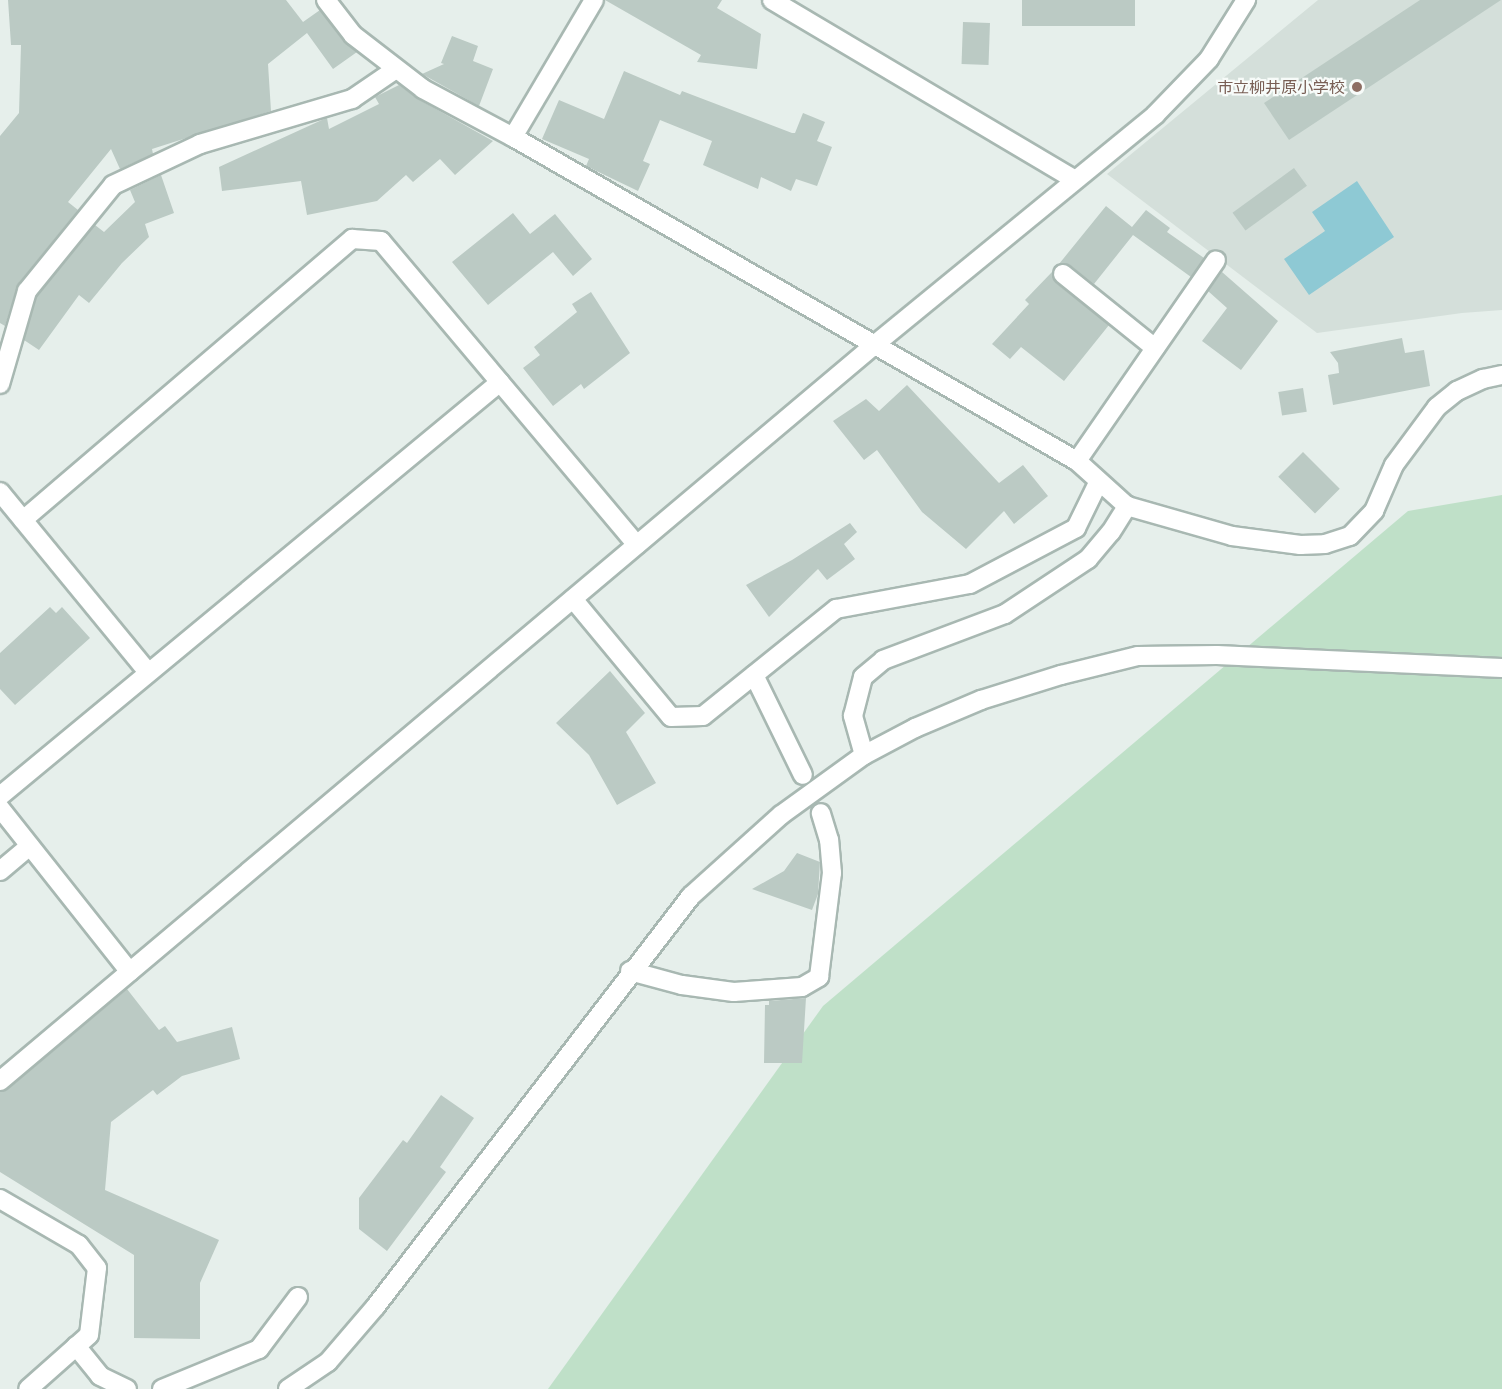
<!DOCTYPE html>
<meta charset="utf-8">
<style>
body{margin:0}
#map{position:relative;width:1502px;height:1389px;overflow:hidden;background:#e6efeb;font-family:"Titillium Web","Noto Sans JP",sans-serif}
div>[style]{position:absolute}
.built>*{inset:0;background:#d4dfda}
.green>*{inset:0;background:#bfe0c8}
.water>*{inset:0;background:#8ec9d4}
.building>*{inset:0;background:#bbcac4;transform-origin:0 0}
.roads{filter:drop-shadow(2px 0 #a8b8b2) drop-shadow(-2px 0 #a8b8b2) drop-shadow(0 2px #a8b8b2) drop-shadow(0 -2px #a8b8b2)}
.minor>*{height:18px;margin:-9px;padding:0 9px;transform-origin:9px;border-radius:9px;background:#fff}
.dots>*{width:16px;height:16px;translate:-50% -50%;box-sizing:border-box;border:3px solid #f7fbf9;border-radius:50%}
span{translate:-50% -50%;white-space:nowrap;text-align:center;line-height:1.15;-webkit-text-stroke:4.5px #f7fbf9;paint-order:stroke}
.education-label{font-size:16px;color:#785e54}
.right{translate:-100% -50%;text-align:right}
</style>
<div id="map">
<div class="built">
<div style="clip-path:polygon(1318px 0,1502px 0,1502px 310px,1462px 313px,1317px 333px,1107px 174px)"></div>
</div>
<div class="green">
<div style="clip-path:polygon(1502px 495px,1502px 1389px,548px 1389px,823px 1006px,1408px 511px)"></div>
</div>
<div class="water">
<div style="clip-path:polygon(1357px 181px,1394px 237px,1309px 295px,1284px 259px,1325px 231px,1312px 212px)"></div>
</div>
<div class="building">
<div style="clip-path:polygon(8px 0,286px 0,303px 22px,320px 10px,344px 42px,357px 52px,333px 69px,307px 33px,268px 64px,271px 111px,152px 149px,153px 154px,120px 169px,111px 149px,68px 202px,78px 210px,18px 284px,5px 326px,0 323px,0 136px,19px 113px,21px 45px,11px 45px)"></div>
<div style="clip-path:polygon(605px 0,722px 0,717px 8px,761px 34px,757px 69px,697px 62px,701px 55px)"></div>
<div style="left:1022px;top:0;width:113px;height:26px"></div>
<div style="clip-path:polygon(1420px 0,1501px 0,1289px 140px,1264px 103px)"></div>
<div style="left:963px;top:22px;width:27px;height:42px;rotate:2deg"></div>
<div style="clip-path:polygon(452px 36px,478px 46px,473px 61px,493px 69px,479px 106px,422px 74px,444px 64px,441px 63px)"></div>
<div style="clip-path:polygon(624px 71px,680px 95px,682px 91px,792px 133px,795px 133px,803px 113px,825px 122px,817px 141px,832px 147px,817px 186px,796px 179px,791px 191px,761px 177px,758px 189px,703px 165px,712px 141px,660px 120px,643px 161px,650px 164px,638px 191px,586px 166px,589px 159px,542px 139px,559px 100px,604px 119px)"></div>
<div style="clip-path:polygon(399px 85px,418px 99px,493px 141px,455px 175px,440px 159px,413px 182px,406px 175px,377px 201px,307px 215px,301px 181px,222px 191px,219px 167px,324px 119px,327px 118px,329px 129px,379px 104px,375px 97px)"></div>
<div style="left:1294px;top:168px;width:22px;height:76px;rotate:54deg"></div>
<div style="clip-path:polygon(161px 175px,174px 213px,145px 224px,149px 237px,122px 263px,89px 303px,79px 295px,39px 350px,24px 340px,37px 296px,95px 225px,104px 232px,135px 202px,130px 190px)"></div>
<div style="clip-path:polygon(1106px 206px,1132px 227px,1146px 210px,1170px 228px,1167px 232px,1204px 258px,1191px 277px,1133px 235px,1094px 284px,1070px 265px,1059px 264px)"></div>
<div style="clip-path:polygon(513px 213px,530px 234px,555px 214px,592px 259px,573px 276px,553px 252px,488px 305px,452px 262px)"></div>
<div style="clip-path:polygon(1052px 272px,1056px 283px,1109px 325px,1064px 381px,1021px 347px,1010px 359px,992px 344px,1029px 304px,1025px 300px)"></div>
<div style="clip-path:polygon(1222px 272px,1278px 321px,1241px 370px,1202px 341px,1227px 308px,1208px 291px)"></div>
<div style="clip-path:polygon(591px 292px,630px 353px,584px 389px,581px 384px,553px 406px,523px 368px,540px 355px,534px 347px,577px 312px,572px 304px)"></div>
<div style="clip-path:polygon(1402px 338px,1405px 353px,1424px 350px,1430px 386px,1333px 405px,1328px 375px,1339px 373px,1338px 363px,1330px 352px)"></div>
<div style="clip-path:polygon(907px 385px,999px 483px,1023px 465px,1048px 496px,1014px 524px,1004px 511px,966px 549px,922px 512px,877px 450px,864px 460px,833px 421px,866px 399px,879px 411px)"></div>
<div style="left:1303px;top:388px;width:24px;height:25px;rotate:81deg"></div>
<div style="left:1303px;top:452px;width:52px;height:35px;rotate:45deg"></div>
<div style="clip-path:polygon(850px 523px,857px 532px,844px 544px,855px 559px,827px 580px,818px 569px,769px 617px,746px 585px,792px 560px)"></div>
<div style="clip-path:polygon(50px 607px,56px 613px,62px 607px,90px 638px,15px 705px,0 689px,0 653px)"></div>
<div style="clip-path:polygon(610px 671px,645px 713px,626px 732px,656px 783px,617px 805px,589px 755px,556px 723px)"></div>
<div style="clip-path:polygon(797px 853px,820px 862px,818px 894px,812px 910px,752px 889px,784px 871px)"></div>
<div style="clip-path:polygon(127px 989px,159px 1030px,165px 1026px,177px 1042px,232px 1027px,240px 1059px,182px 1076px,157px 1095px,153px 1090px,111px 1122px,105px 1190px,219px 1240px,200px 1283px,200px 1339px,134px 1338px,134px 1255px,0 1172px,0 1092px,7px 1090px)"></div>
<div style="clip-path:polygon(806px 998px,802px 1063px,764px 1063px,765px 1005px,769px 1005px,769px 1001px)"></div>
<div style="clip-path:polygon(441px 1095px,474px 1118px,440px 1167px,446px 1172px,387px 1251px,359px 1229px,359px 1198px,403px 1140px,407px 1143px)"></div>
</div>
<div class="roads">
<div class="minor">
<div style="left:326px;top:0;width:44px;rotate:52.4deg"></div>
<div style="left:353px;top:35px;width:88px;rotate:37.6deg"></div>
<div style="left:423px;top:89px;width:102px;rotate:28.1deg"></div>
<div style="left:513px;top:137px;width:650px;rotate:29.88deg"></div>
<div style="left:1077px;top:461px;width:67px;rotate:42deg"></div>
<div style="left:1127px;top:506px;width:109px;rotate:15.9deg"></div>
<div style="left:1232px;top:536px;width:69px;rotate:7.5deg"></div>
<div style="left:1300px;top:545px;width:25px;rotate:-2deg"></div>
<div style="left:1325px;top:544px;width:26px;rotate:-18deg"></div>
<div style="left:1350px;top:536px;width:35px;rotate:-46deg"></div>
<div style="left:1374px;top:511px;width:50px;rotate:-66.5deg"></div>
<div style="left:1394px;top:465px;width:72px;rotate:-53.4deg"></div>
<div style="left:1437px;top:407px;width:26px;rotate:-39deg"></div>
<div style="left:1457px;top:391px;width:29px;rotate:-25deg"></div>
<div style="left:1483px;top:379px;width:19px;rotate:-12deg"></div>
<div style="left:772px;top:0;width:352px;rotate:30.7deg"></div>
<div style="left:513px;top:137px;width:159px;rotate:-59.4deg"></div>
<div style="left:1063px;top:274px;width:118px;rotate:38.8deg"></div>
<div style="left:0;top:384px;width:97px;rotate:-73.8deg"></div>
<div style="left:27px;top:291px;width:136px;rotate:-50.9deg"></div>
<div style="left:113px;top:185px;width:96px;rotate:-25.2deg"></div>
<div style="left:200px;top:144px;width:159px;rotate:-16.5deg"></div>
<div style="left:352px;top:99px;width:53px;rotate:-34.3deg"></div>
<div style="left:1077px;top:461px;width:244px;rotate:-55.3deg"></div>
<div style="left:0;top:492px;width:233px;rotate:50.6deg"></div>
<div style="left:23px;top:520px;width:433px;rotate:-40.5deg"></div>
<div style="left:352px;top:239px;width:29px;rotate:4deg"></div>
<div style="left:381px;top:241px;width:397px;rotate:49.9deg"></div>
<div style="left:573px;top:599px;width:153px;rotate:50.3deg"></div>
<div style="left:671px;top:717px;width:32px;rotate:-2deg"></div>
<div style="left:703px;top:716px;width:171px;rotate:-38.8deg"></div>
<div style="left:836px;top:609px;width:136px;rotate:-10.6deg"></div>
<div style="left:970px;top:584px;width:120px;rotate:-27.8deg"></div>
<div style="left:1076px;top:528px;width:52px;rotate:-63.9deg"></div>
<div style="left:754px;top:675px;width:111px;rotate:63.9deg"></div>
<div style="left:864px;top:755px;width:41px;rotate:-105.8deg"></div>
<div style="left:853px;top:716px;width:40px;rotate:-75.6deg"></div>
<div style="left:863px;top:677px;width:26px;rotate:-40deg"></div>
<div style="left:883px;top:660px;width:130px;rotate:-20.7deg"></div>
<div style="left:1005px;top:614px;width:100px;rotate:-33.5deg"></div>
<div style="left:1088px;top:559px;width:35px;rotate:-50deg"></div>
<div style="left:1111px;top:532px;width:31px;rotate:-58deg"></div>
<div style="left:0;top:796px;width:649px;rotate:-39.62deg"></div>
<div style="left:0;top:808px;width:209px;rotate:51.6deg"></div>
<div style="left:0;top:871px;width:39px;rotate:-40deg"></div>
<div style="left:630px;top:971px;width:54px;rotate:15.1deg"></div>
<div style="left:682px;top:985px;width:52px;rotate:7.7deg"></div>
<div style="left:734px;top:992px;width:68px;rotate:-4.2deg"></div>
<div style="left:802px;top:987px;width:20px;rotate:-30deg"></div>
<div style="left:819px;top:977px;width:105px;rotate:-82.9deg"></div>
<div style="left:832px;top:873px;width:33px;rotate:-95deg"></div>
<div style="left:829px;top:840px;width:28px;rotate:-107deg"></div>
<div style="left:0;top:1081px;width:1141px;rotate:-40.09deg"></div>
<div style="left:873px;top:346px;width:365px;rotate:-39.3deg"></div>
<div style="left:1155px;top:115px;width:78px;rotate:-46deg"></div>
<div style="left:1209px;top:59px;width:70px;rotate:-57.9deg"></div>
<div style="left:0;top:1199px;width:91px;rotate:30.2deg"></div>
<div style="left:79px;top:1245px;width:29px;rotate:52deg"></div>
<div style="left:97px;top:1268px;width:67px;rotate:96.8deg"></div>
<div style="left:89px;top:1335px;width:81px;rotate:138.5deg"></div>
<div style="left:76px;top:1346px;width:38px;rotate:51deg"></div>
<div style="left:100px;top:1376px;width:30px;rotate:26deg"></div>
<div style="left:162px;top:1389px;width:105px;rotate:-22.4deg"></div>
<div style="left:259px;top:1349px;width:65px;rotate:-53.1deg"></div>
<div style="left:288px;top:1389px;width:48px;rotate:-34deg"></div>
<div style="left:328px;top:1362px;width:74px;rotate:-49.4deg"></div>
<div style="left:376px;top:1306px;width:517px;rotate:-52.47deg"></div>
<div style="left:691px;top:896px;width:121px;rotate:-42deg"></div>
<div style="left:781px;top:815px;width:102px;rotate:-35.9deg"></div>
<div style="left:864px;top:755px;width:58px;rotate:-27.9deg"></div>
<div style="left:915px;top:728px;width:72px;rotate:-23deg"></div>
<div style="left:981px;top:700px;width:84px;rotate:-17.4deg"></div>
<div style="left:1061px;top:675px;width:79px;rotate:-13.9deg"></div>
<div style="left:1138px;top:656px;width:79px;rotate:-0.7deg"></div>
<div style="left:1217px;top:655px;width:285px;rotate:2.6deg"></div>
</div>
</div>
<div class="dots">
<div style="left:1357px;top:87px;background:#8d6e63"></div>
</div>
<div class="education-label">
<span class="right" style="left:1345px;top:87px">市立柳井原小学校</span>
</div>
</div>
